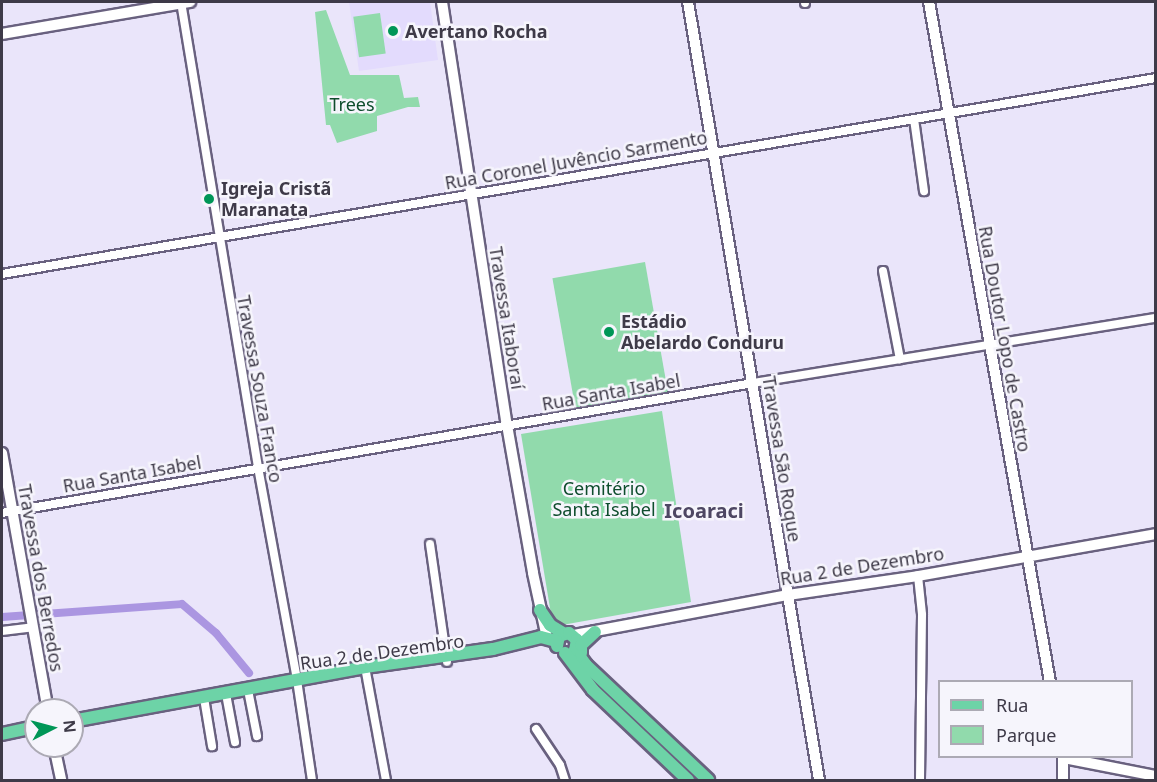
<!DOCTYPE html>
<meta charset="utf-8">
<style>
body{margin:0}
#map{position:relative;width:1157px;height:782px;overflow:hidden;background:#eae5fa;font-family:"Noto Sans",sans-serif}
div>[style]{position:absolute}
.built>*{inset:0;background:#e3dbfd}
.green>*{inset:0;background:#91daac;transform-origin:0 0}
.canal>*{height:8px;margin:-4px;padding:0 4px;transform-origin:4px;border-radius:4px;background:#ab96e1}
.roads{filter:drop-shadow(2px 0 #69617f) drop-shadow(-2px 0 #69617f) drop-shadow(0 2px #69617f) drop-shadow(0 -2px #69617f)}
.street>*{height:8px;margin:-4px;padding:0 4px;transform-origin:4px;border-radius:4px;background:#fff}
.secondary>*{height:10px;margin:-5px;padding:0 5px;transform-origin:5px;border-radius:5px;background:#fff}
.primary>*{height:12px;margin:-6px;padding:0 6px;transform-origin:6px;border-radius:6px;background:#6dd3a7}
.dots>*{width:16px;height:16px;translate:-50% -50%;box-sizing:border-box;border:3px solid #f6f5fc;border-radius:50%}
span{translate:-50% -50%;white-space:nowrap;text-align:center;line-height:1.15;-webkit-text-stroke:5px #f6f5fc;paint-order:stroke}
.poi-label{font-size:18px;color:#3e3a48;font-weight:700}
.left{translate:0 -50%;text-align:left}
.park-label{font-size:18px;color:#0e4d2d}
.street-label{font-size:18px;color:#3e3a48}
.neighbourhood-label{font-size:20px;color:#4e4763;font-weight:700}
.frame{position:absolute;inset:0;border:3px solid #3e3a48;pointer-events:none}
.legend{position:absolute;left:938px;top:680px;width:195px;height:78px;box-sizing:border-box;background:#f6f5fc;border:2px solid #acaab4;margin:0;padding:8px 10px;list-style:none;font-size:18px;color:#3e3a48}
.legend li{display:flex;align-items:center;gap:12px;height:30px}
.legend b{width:30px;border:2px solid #acaab4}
.north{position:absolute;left:24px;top:698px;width:60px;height:60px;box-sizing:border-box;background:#f6f5fc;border:2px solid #acaab4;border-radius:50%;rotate:84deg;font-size:16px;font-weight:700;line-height:24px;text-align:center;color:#3e3a48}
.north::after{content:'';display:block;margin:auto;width:21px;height:27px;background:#009657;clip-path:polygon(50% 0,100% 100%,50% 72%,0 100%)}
</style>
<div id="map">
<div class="built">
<div style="clip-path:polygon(349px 2px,430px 2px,438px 60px,359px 71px)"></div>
</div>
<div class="green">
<div style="clip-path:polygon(326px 10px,350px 75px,399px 75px,404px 98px,418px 97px,420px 107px,408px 107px,377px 116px,377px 131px,337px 143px,330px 125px,326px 125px,315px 12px)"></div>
<div style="left:380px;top:13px;width:41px;height:27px;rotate:82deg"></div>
<div style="left:645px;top:262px;width:134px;height:94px;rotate:80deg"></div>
<div style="clip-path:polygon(662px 411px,691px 602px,562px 625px,551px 614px,521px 434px)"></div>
</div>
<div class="canal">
<div style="left:2px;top:617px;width:180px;rotate:-4.1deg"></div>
<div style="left:182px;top:604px;width:45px;rotate:40.5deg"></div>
<div style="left:216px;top:633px;width:52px;rotate:50.5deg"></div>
</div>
<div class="roads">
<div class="street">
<div style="left:181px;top:2px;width:471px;rotate:80.6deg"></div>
<div style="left:258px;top:467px;width:217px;rotate:79.6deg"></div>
<div style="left:297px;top:680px;width:101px;rotate:81.5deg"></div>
<div style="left:805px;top:2px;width:1px;rotate:90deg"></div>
<div style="left:914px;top:119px;width:73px;rotate:82.1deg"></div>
<div style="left:883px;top:271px;width:90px;rotate:79.1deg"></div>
<div style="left:2px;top:274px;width:1171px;rotate:-9.64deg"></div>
<div style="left:2px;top:513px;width:762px;rotate:-9.82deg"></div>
<div style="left:753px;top:383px;width:408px;rotate:-9.2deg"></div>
<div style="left:430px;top:544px;width:119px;rotate:81.8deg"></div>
<div style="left:918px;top:576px;width:39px;rotate:84deg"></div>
<div style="left:922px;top:615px;width:165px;rotate:90.7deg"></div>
<div style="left:2px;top:631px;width:31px;rotate:-7deg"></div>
<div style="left:365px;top:667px;width:115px;rotate:79.5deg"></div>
<div style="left:248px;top:690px;width:47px;rotate:78.9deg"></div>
<div style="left:226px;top:694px;width:49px;rotate:79.4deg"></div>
<div style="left:204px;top:698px;width:49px;rotate:80.5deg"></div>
<div style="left:536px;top:729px;width:43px;rotate:56.3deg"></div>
<div style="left:560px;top:765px;width:16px;rotate:72deg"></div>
</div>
<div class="secondary">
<div style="left:442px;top:2px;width:428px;rotate:81.3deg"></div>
<div style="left:507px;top:425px;width:150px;rotate:80deg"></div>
<div style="left:533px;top:573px;width:66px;rotate:77.8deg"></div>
<div style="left:688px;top:2px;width:789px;rotate:80.44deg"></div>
<div style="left:929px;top:2px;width:691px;rotate:79.91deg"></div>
<div style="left:2px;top:34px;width:191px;rotate:-9.7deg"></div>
<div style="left:2px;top:453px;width:261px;rotate:79.9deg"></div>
<div style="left:574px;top:635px;width:218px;rotate:-10.6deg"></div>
<div style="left:788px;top:595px;width:131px;rotate:-8.3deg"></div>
<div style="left:918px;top:576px;width:242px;rotate:-10deg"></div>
<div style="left:54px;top:746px;width:35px;rotate:78deg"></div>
<div style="left:1064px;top:758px;width:94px;rotate:11.1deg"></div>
<div style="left:1063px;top:780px;width:24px;rotate:-90deg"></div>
</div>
<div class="primary">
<div style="left:540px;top:610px;width:18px;rotate:56deg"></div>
<div style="left:550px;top:625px;width:15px;rotate:32deg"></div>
<div style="left:557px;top:646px;width:10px;rotate:-79deg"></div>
<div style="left:559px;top:636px;width:10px;rotate:-17deg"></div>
<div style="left:569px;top:633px;width:11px;rotate:41deg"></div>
<div style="left:577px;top:640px;width:10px;rotate:101deg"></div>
<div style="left:575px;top:650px;width:19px;rotate:54deg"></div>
<div style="left:586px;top:665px;width:168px;rotate:43.3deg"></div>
<div style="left:565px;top:653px;width:46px;rotate:52.9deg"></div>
<div style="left:593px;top:690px;width:131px;rotate:43.5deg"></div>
<div style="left:581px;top:653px;width:8px;rotate:-90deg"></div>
<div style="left:581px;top:645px;width:19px;rotate:-43deg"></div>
<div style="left:72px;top:721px;width:298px;rotate:-10.4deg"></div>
<div style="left:365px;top:667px;width:129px;rotate:-8deg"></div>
<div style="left:493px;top:649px;width:49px;rotate:-14deg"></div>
<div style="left:541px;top:637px;width:16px;rotate:15deg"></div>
<div style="left:2px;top:734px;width:35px;rotate:-12deg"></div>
</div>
</div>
<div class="dots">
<div style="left:393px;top:31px;background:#009657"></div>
<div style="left:209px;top:199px;background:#009657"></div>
<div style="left:609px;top:332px;background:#009657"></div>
</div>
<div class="poi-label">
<span class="left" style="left:405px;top:31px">Avertano Rocha</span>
<span class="left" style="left:221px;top:199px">Igreja Cristã<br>Maranata</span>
<span class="left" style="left:621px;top:332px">Estádio<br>Abelardo Conduru</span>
</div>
<div class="park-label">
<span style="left:352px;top:104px">Trees</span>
<span style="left:604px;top:499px">Cemitério<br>Santa Isabel</span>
</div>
<div class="street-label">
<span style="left:576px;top:160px;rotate:-10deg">Rua Coronel Juvêncio Sarmento</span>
<span style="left:507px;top:318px;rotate:81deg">Travessa Itaboraí</span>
<span style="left:1005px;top:339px;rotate:80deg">Rua Doutor Lopo de Castro</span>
<span style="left:260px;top:389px;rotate:80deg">Travessa Souza Franco</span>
<span style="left:611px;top:392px;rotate:-10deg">Rua Santa Isabel</span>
<span style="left:782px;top:459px;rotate:81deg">Travessa São Roque</span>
<span style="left:132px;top:474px;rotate:-10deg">Rua Santa Isabel</span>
<span style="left:862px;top:566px;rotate:-9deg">Rua 2 de Dezembro</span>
<span style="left:41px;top:578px;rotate:80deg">Travessa dos Berredos</span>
<span style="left:382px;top:652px;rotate:-8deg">Rua 2 de Dezembro</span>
</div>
<div class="neighbourhood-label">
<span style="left:704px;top:510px">Icoaraci</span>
</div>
<div class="frame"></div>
<ul class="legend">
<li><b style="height:8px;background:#6dd3a7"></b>Rua</li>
<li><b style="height:16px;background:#91daac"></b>Parque</li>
</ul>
<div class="north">N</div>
</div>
